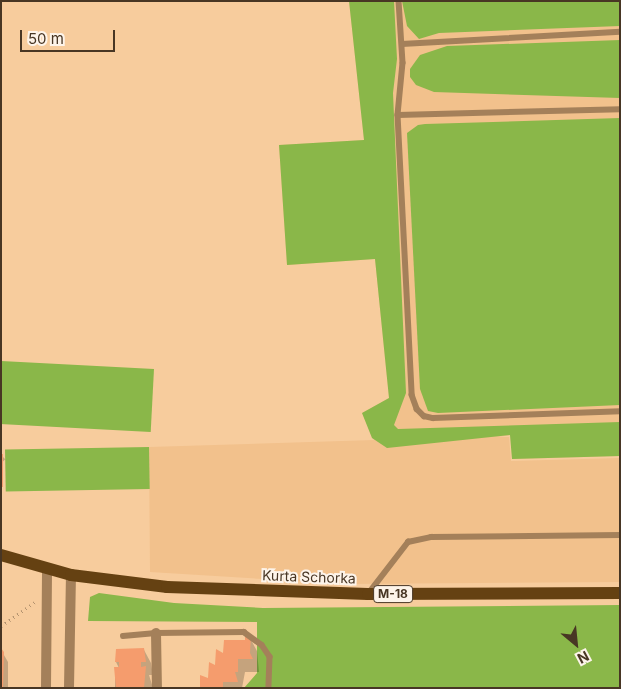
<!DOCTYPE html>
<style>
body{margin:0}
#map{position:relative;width:621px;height:689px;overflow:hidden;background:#f7cc9d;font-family:Inter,sans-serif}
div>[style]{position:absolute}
.built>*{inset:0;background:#f2c18c}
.green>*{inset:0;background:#8ab749;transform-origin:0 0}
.shadow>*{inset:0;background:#0003;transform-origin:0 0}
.building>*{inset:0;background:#f59c6d;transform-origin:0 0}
.path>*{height:2.5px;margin-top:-1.25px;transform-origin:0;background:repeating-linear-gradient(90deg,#b3926e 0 1px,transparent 0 5px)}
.lane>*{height:5.5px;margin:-2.75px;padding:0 2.75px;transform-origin:2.75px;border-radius:2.75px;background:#a4805a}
.street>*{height:10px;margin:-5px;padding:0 5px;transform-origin:5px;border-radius:5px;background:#a4805a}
.primary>*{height:12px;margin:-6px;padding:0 6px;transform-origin:6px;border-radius:6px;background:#654112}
span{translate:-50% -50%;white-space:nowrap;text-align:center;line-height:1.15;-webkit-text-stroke:4px #fdf4ea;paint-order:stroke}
.shield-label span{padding:1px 4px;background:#fdf4ea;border:1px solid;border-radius:4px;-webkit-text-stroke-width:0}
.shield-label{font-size:12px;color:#483624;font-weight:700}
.street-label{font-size:14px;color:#483624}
.frame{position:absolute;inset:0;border:2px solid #483624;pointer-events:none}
.north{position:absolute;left:551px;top:619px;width:50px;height:50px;-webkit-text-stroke:4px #fdf4ea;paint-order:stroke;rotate:152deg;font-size:14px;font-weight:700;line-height:20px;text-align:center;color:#483624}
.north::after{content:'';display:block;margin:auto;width:18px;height:22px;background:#483624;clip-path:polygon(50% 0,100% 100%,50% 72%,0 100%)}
.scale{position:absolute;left:20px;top:30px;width:95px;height:22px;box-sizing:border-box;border:2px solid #483624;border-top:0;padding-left:6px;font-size:15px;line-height:18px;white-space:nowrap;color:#483624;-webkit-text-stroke:4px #fdf4ea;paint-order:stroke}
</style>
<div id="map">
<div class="built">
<div style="clip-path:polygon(349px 1px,620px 1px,620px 456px,512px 459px,511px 435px,498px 437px,509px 437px,511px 461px,620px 458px,620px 582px,345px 584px,150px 572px,149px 447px,374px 440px,362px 413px,389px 398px,375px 259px,287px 265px,279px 145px,364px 140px)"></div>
</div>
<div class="green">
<div style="clip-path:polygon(349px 1px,394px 1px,397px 59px,393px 93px,406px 393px,394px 425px,398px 429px,620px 422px,620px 456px,512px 459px,510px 435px,387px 448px,372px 438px,362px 413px,389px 398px,375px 259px,287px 265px,279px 145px,364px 140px)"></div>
<div style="clip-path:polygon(402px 1px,620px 1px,620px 26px,439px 33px,419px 39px,407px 26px)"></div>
<div style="clip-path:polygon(620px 40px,620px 98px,434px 92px,416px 85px,410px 77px,410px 69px,420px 55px,447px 46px)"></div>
<div style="clip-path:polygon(620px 118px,620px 405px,438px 413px,428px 411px,420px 389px,407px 133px,418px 125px,425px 124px)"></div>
<div style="left:154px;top:369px;width:63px;height:153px;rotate:93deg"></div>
<div style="left:149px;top:447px;width:42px;height:144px;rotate:89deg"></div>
<div style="clip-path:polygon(99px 593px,174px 603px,263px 608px,620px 605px,620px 688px,244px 688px,257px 673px,257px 622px,88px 621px,90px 597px)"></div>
</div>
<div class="shadow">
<div style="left:1px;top:455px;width:6px;height:36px;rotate:45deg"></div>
<div style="clip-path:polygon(250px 638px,257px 651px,259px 672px,245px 672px,242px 688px,201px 688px,224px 655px)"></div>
<div style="clip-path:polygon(1px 650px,8px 662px,8px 688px,1px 688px)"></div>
<div style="clip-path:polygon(144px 650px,151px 663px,153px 675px,149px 675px,153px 688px,115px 688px,115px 668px,119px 668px,116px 662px)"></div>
</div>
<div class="building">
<div style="left:1px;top:454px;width:2px;height:33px"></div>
<div style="clip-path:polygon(245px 636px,251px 636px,250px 653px,253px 659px,238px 659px,238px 672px,235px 672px,238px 682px,223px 682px,223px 688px,200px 688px,200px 675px,208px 678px,209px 662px,215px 665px,216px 649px,223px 653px,224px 640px,245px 640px)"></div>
<div style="clip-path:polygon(1px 648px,4px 652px,3px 688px,1px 688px)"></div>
<div style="clip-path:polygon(144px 648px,146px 662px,141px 662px,141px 667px,146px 666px,144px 688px,116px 688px,114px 667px,119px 667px,119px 662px,115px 662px,116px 649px)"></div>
</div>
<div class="path">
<div style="left:1px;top:626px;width:42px;rotate:-35.2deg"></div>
</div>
<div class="lane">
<div style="left:399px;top:1px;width:62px;rotate:86.3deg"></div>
<div style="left:403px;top:63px;width:52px;rotate:95.5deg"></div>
<div style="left:398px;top:115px;width:280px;rotate:87.1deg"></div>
<div style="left:412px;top:395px;width:15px;rotate:70deg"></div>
<div style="left:417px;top:409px;width:10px;rotate:45deg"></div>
<div style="left:424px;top:416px;width:9px;rotate:13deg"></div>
<div style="left:433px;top:418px;width:187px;rotate:-2.1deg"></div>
<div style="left:402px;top:44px;width:218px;rotate:-3.2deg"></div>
<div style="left:398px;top:115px;width:222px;rotate:-1.5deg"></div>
<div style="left:368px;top:594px;width:66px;rotate:-52.4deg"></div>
<div style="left:408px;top:542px;width:24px;rotate:-12deg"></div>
<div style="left:431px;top:537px;width:189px;rotate:-0.6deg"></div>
<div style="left:123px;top:636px;width:33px;rotate:-5deg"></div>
<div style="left:156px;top:633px;width:88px;rotate:-0.7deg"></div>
<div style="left:244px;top:632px;width:22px;rotate:36deg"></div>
<div style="left:262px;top:645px;width:14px;rotate:56deg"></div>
<div style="left:270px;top:657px;width:31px;rotate:92deg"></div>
</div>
<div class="street">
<div style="left:156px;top:633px;width:55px;rotate:89deg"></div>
<div style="left:46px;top:688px;width:119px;rotate:-89.5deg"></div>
<div style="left:69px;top:688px;width:113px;rotate:-89deg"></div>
</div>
<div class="primary">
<div style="left:1px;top:555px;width:73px;rotate:15.9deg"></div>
<div style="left:71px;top:575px;width:97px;rotate:7.1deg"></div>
<div style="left:167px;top:587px;width:201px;rotate:2deg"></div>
<div style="left:368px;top:594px;width:252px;rotate:-0.2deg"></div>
</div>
<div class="shield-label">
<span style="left:393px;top:594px">M-18</span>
</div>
<div class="street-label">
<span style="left:309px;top:577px;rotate:2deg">Kurta Schorka</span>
</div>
<div class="frame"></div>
<div class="north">N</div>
<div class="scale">50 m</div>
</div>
